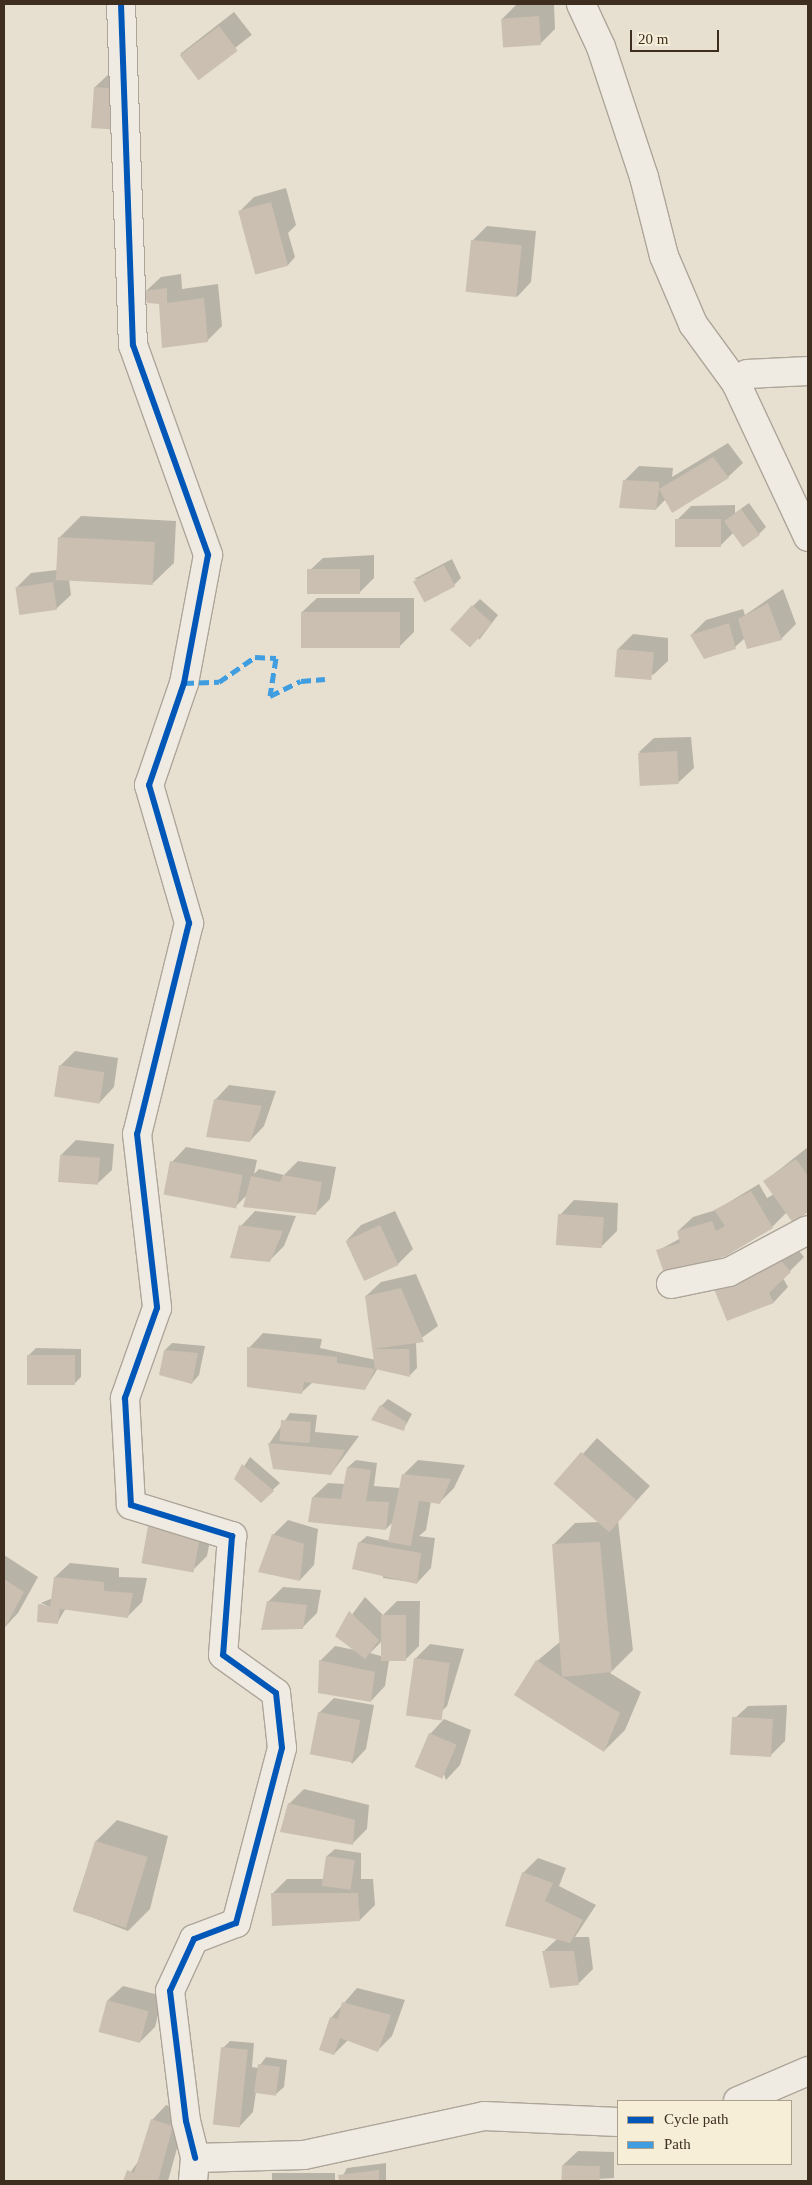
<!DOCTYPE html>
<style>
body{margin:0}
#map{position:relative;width:812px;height:2185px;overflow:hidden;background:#e7e0d1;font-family:Georgia,serif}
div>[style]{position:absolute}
.shadow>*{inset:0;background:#0003;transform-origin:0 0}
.building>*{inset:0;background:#cbbfb2;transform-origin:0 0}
.roads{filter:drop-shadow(1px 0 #ada599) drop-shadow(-1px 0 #ada599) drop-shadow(0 1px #ada599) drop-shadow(0 -1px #ada599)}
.minor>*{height:28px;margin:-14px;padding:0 14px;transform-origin:14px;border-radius:14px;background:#efebe3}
.quiet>*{height:5px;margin-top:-2.5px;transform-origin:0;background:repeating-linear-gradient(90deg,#3f9de0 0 10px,transparent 0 15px)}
.cycleway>*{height:6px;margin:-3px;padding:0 3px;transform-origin:3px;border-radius:3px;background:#0057b8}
span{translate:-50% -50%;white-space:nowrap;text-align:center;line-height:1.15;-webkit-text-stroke:4px #f7eed8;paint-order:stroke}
.frame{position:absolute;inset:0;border:5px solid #3d2e20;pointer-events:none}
.legend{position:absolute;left:617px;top:2100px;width:175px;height:65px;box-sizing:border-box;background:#f7eed8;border:1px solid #ada18e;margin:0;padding:6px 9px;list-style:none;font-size:15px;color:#3d2e20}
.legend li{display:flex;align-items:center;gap:10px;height:25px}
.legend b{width:25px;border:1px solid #ada18e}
.scale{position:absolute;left:630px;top:30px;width:89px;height:22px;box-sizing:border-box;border:2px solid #3d2e20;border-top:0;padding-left:6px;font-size:15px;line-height:18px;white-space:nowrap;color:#3d2e20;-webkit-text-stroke:4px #f7eed8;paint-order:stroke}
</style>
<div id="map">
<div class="shadow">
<div style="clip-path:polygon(517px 4px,554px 4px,555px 29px,541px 43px,502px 19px)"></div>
<div style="left:234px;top:12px;width:29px;height:68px;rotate:52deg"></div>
<div style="clip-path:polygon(110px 73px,114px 129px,95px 87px)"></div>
<div style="clip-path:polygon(286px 188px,296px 225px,288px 233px,295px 257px,288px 265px,256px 274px,239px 212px,254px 197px)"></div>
<div style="clip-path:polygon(487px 226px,536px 231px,531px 282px,517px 297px,472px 241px)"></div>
<div style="clip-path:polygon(181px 274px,182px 289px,218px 284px,222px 326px,207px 341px,146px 291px,161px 277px)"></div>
<div style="clip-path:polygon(728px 443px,743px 463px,728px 477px,666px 499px,656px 509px,624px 481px,639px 466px,673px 468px,672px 477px)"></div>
<div style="clip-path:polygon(749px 503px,766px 527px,759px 534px,734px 532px,721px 545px,676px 521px,691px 506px,735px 505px,735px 513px)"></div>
<div style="clip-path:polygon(81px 516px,176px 521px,174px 563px,152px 584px,69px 579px,71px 595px,56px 609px,16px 588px,31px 573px,57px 570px,59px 538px)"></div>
<div style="clip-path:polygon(374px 555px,374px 578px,359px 593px,308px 572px,323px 558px)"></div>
<div style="clip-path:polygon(452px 559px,461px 578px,454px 585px,414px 579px)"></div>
<div style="clip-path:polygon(783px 589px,796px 624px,781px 639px,745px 638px,735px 647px,691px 635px,706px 620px,743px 609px,745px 615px)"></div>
<div style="clip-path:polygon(317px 598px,414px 598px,414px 632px,400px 646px,302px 612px)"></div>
<div style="clip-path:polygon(480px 599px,498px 615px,479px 640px,473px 606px)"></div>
<div style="clip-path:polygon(633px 634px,668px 638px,668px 661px,653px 675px,618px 649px)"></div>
<div style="clip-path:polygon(691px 737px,694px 768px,679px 782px,639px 752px,654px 738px)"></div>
<div style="clip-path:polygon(75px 1051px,118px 1058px,114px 1087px,100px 1102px,60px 1066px)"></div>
<div style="clip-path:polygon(229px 1085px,276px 1091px,264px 1126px,250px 1141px,215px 1100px)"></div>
<div style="clip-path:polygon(76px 1140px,114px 1144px,112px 1170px,97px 1184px,59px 1181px,61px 1155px)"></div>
<div style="clip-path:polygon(186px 1147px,257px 1160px,254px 1174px,259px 1169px,284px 1175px,298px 1161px,336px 1167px,330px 1199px,315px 1214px,247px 1195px,236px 1206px,172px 1162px)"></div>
<div style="clip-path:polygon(808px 1147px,808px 1210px,793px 1221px,787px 1212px,772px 1227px,657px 1251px,681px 1238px,678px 1231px,693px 1217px,716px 1210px,759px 1184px,767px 1198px,774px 1194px,765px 1181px)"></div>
<div style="clip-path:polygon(574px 1200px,618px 1203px,617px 1231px,602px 1246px,560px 1215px)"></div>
<div style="clip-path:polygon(255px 1211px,296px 1216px,284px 1246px,269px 1261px,241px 1226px)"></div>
<div style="clip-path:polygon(395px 1211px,413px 1249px,398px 1264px,347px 1240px,361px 1225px)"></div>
<div style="clip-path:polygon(792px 1242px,804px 1257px,783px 1278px,788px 1287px,774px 1302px,728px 1319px,715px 1289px)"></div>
<div style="clip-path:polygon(416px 1274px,438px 1326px,416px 1342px,417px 1368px,410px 1375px,378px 1368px,365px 1389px,313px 1382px,301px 1393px,249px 1348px,263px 1333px,322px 1339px,320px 1348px,376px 1360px,366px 1296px,381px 1282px)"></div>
<div style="clip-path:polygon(172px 1343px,205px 1346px,199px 1375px,192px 1383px,165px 1350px)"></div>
<div style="clip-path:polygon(36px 1348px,81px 1349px,81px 1377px,74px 1384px,29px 1355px)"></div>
<div style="clip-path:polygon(388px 1399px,412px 1414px,403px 1430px,381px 1406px)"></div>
<div style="clip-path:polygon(290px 1413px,317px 1415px,315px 1432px,359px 1436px,331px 1474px,269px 1444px)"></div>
<div style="clip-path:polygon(597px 1438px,650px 1486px,618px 1521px,633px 1650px,610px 1673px,641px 1692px,625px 1730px,604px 1751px,537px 1661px,561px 1641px,554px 1544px,575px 1523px,600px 1522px,556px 1484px)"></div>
<div style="clip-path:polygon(250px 1457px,280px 1483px,261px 1501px,236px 1479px)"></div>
<div style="clip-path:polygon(356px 1460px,377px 1463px,374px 1486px,400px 1488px,403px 1475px,418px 1460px,465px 1465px,454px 1488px,439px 1503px,431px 1501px,426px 1530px,419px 1536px,435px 1538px,431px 1568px,417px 1583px,383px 1578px,384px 1570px,359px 1543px,367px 1536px,390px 1541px,394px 1521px,386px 1529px,313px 1497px,328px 1483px,345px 1484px,348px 1467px)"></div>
<div style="clip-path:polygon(165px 1506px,215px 1515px,207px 1556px,192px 1571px)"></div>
<div style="clip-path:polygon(288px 1520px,318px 1529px,314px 1565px,300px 1580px,273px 1535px)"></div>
<div style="clip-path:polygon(4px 1555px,38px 1577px,18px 1613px,4px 1628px)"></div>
<div style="clip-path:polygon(70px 1563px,119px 1568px,119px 1577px,147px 1578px,142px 1602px,127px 1617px,66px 1608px,57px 1623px,38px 1621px,40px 1604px,52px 1608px,41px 1603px,53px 1598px,55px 1577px)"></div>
<div style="clip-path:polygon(283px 1587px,321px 1590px,317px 1613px,302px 1628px,268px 1602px)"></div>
<div style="clip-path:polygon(evenodd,365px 1597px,383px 1615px,397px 1601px,420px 1601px,419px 1646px,404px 1661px,389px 1661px,385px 1686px,371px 1701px,320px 1661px,335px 1646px,355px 1650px,337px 1635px,365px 1597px,381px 1642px,381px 1656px,370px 1653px,381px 1642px)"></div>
<div style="clip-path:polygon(430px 1644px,464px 1649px,447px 1706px,433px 1720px,415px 1659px)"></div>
<div style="clip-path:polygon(334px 1698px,374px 1705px,366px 1749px,352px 1764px,319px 1713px)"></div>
<div style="clip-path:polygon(787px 1705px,785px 1741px,770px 1756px,733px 1720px,748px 1706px)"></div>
<div style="clip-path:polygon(444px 1719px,471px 1730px,460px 1765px,446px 1780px,430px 1734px)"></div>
<div style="clip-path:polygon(304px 1789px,369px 1805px,367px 1829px,352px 1844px,289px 1804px)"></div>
<div style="clip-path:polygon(117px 1820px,168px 1836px,150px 1909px,128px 1931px,73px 1910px,96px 1841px)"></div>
<div style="clip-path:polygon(335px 1849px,361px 1853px,361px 1879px,373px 1879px,375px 1905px,360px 1920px,272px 1894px,287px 1879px,327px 1879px,327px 1856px)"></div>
<div style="clip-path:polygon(538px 1858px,566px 1868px,559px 1886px,596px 1905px,575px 1937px,589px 1937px,593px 1969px,578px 1984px,543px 1952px,557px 1939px,523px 1873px)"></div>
<div style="clip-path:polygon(123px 1986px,163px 1996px,155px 2027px,140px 2042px,108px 2000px)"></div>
<div style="clip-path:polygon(357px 1988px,405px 2000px,392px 2036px,377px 2051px,348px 2040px,334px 2054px,331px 2018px)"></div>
<div style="clip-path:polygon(230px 2041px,254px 2043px,252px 2067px,258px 2068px,266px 2057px,287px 2060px,284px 2087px,276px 2094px,256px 2092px,253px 2112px,239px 2127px,223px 2048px)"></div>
<div style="clip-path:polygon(166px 2105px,187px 2112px,168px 2181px,124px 2181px,140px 2159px,152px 2120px)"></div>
<div style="clip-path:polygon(578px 2151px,614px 2152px,614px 2178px,564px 2181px,563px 2165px)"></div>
<div style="clip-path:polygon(386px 2163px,386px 2181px,340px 2181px,347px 2168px)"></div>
<div style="left:272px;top:2173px;width:63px;height:11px"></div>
</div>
<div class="building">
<div style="left:539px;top:16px;width:29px;height:38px;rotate:86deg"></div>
<div style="left:219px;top:26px;width:31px;height:49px;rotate:53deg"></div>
<div style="left:94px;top:87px;width:26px;height:41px;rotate:4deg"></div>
<div style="left:271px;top:202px;width:66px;height:34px;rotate:75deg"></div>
<div style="left:471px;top:240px;width:51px;height:52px;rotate:6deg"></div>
<div style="clip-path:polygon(167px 288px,167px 303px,204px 298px,208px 342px,162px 348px,159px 304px,147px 303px,144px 291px)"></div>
<div style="clip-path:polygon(713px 457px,729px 478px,672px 513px,659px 489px,656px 510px,619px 508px,623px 480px,659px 482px,659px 489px)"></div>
<div style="left:741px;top:509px;width:32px;height:21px;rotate:54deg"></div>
<div style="left:721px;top:519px;width:28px;height:46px;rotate:90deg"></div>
<div style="left:58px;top:537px;width:97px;height:43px;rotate:3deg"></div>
<div style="left:444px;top:565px;width:24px;height:35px;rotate:62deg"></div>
<div style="left:360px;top:569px;width:25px;height:53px;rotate:90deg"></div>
<div style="left:53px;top:582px;width:28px;height:38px;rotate:82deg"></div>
<div style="clip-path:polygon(768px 603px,782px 640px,747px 649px,738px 619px)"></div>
<div style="left:472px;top:605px;width:27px;height:33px;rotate:42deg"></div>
<div style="left:301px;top:612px;width:99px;height:36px"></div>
<div style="clip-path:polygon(729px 623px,736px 649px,704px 659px,690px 635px)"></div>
<div style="left:617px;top:649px;width:37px;height:28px;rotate:5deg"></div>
<div style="left:677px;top:751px;width:33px;height:39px;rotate:87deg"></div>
<div style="left:59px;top:1065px;width:46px;height:32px;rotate:9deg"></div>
<div style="clip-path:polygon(214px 1099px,262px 1106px,250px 1142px,206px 1137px)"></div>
<div style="left:60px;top:1155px;width:40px;height:27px;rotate:4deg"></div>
<div style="clip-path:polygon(796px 1159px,808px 1176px,808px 1212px,793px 1223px,763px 1181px)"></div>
<div style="left:170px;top:1161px;width:74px;height:34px;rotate:11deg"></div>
<div style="clip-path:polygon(283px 1175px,322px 1182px,316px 1215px,243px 1207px,251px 1176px,280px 1182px)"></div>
<div style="clip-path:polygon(751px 1191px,773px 1228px,726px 1256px,665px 1276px,656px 1250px,680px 1243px,677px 1231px,712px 1221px,716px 1231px,725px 1226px,714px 1210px)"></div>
<div style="left:558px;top:1214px;width:46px;height:31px;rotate:4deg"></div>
<div style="clip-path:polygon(239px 1225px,283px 1231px,270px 1262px,230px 1258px)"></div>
<div style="left:380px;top:1225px;width:44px;height:38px;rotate:65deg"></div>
<div style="clip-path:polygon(777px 1256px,791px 1272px,769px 1293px,774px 1303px,727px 1321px,714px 1289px,761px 1272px)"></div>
<div style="clip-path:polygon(401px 1288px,424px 1342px,373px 1349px,409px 1349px,410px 1377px,375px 1369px,365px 1390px,304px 1382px,302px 1394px,247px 1387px,247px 1347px,337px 1357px,337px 1363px,375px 1369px,365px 1296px)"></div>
<div style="clip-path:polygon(164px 1350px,198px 1353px,192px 1384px,159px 1375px)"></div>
<div style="left:27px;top:1355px;width:48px;height:30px"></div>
<div style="clip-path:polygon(380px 1405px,406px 1422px,404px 1431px,371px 1420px)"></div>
<div style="left:281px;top:1420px;width:30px;height:21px;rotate:4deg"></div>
<div style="clip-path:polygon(268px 1443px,345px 1450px,331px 1475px,273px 1469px)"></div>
<div style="left:581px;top:1452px;width:74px;height:42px;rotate:41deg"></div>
<div style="clip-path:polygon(242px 1464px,274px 1491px,261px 1503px,234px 1479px)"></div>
<div style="clip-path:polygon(347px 1467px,371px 1470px,366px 1501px,389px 1502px,386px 1530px,308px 1522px,312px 1497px,341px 1499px)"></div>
<div style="clip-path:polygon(402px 1474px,451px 1479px,440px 1504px,419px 1501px,411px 1546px,388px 1542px)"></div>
<div style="left:149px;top:1520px;width:53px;height:44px;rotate:10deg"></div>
<div style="clip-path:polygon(272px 1534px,304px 1544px,300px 1581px,258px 1572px)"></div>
<div style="clip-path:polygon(358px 1542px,421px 1553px,417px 1584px,352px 1569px)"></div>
<div style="clip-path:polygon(600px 1542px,612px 1672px,562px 1677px,620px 1713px,604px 1752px,514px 1695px,536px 1660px,562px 1677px,552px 1544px)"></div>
<div style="clip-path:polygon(54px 1577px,104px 1582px,104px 1591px,133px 1593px,128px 1618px,60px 1609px,58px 1624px,37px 1622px,38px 1604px,50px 1607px)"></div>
<div style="clip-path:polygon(4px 1579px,24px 1592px,4px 1629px)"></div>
<div style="clip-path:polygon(267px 1601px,307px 1605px,303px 1629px,261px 1630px)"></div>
<div style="clip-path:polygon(349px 1611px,379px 1640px,365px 1659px,335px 1636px)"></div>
<div style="left:381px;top:1615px;width:25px;height:46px"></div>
<div style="left:414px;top:1658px;width:36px;height:58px;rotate:8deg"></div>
<div style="clip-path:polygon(319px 1660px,375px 1672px,371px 1702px,318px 1693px)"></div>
<div style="left:318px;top:1712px;width:43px;height:43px;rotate:11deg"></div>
<div style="left:773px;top:1719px;width:38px;height:41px;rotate:93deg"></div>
<div style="left:429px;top:1733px;width:30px;height:37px;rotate:23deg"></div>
<div style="clip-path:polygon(288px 1803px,355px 1820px,353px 1845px,280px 1832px)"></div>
<div style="left:95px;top:1841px;width:55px;height:74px;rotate:17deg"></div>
<div style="left:326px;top:1856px;width:29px;height:30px;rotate:8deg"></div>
<div style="clip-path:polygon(522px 1872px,553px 1883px,545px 1901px,583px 1920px,570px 1943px,505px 1926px)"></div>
<div style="clip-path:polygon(271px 1893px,358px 1893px,360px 1921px,272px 1926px)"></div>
<div style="clip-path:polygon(542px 1951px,574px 1951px,579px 1985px,550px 1988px)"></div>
<div style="left:107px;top:2000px;width:43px;height:33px;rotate:15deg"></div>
<div style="clip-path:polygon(342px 2002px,391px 2015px,378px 2052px,340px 2038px,334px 2055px,319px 2050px,330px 2017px,338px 2019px)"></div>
<div style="left:221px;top:2047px;width:27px;height:78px;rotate:6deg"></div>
<div style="left:258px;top:2064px;width:22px;height:29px;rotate:8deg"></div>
<div style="clip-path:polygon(151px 2119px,173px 2126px,158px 2181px,123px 2181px,127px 2170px,134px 2173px)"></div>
<div style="left:562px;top:2165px;width:38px;height:16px;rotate:2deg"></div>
<div style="clip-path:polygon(379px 2170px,379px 2181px,339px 2181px,338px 2175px)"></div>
</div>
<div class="roads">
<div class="minor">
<div style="left:121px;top:4px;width:341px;rotate:88deg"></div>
<div style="left:133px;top:345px;width:223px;rotate:70.3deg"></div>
<div style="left:208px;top:555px;width:130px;rotate:100.6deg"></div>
<div style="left:184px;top:683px;width:108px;rotate:108.9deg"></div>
<div style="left:149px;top:785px;width:144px;rotate:73.8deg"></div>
<div style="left:189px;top:923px;width:217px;rotate:103.8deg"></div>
<div style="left:137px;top:1134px;width:175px;rotate:83.4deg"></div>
<div style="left:157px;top:1308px;width:96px;rotate:109.6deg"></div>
<div style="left:125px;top:1398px;width:107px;rotate:86.8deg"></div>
<div style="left:131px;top:1505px;width:106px;rotate:17.1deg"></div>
<div style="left:232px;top:1536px;width:119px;rotate:94.3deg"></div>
<div style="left:223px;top:1655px;width:65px;rotate:35.6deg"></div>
<div style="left:276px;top:1693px;width:55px;rotate:83.8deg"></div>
<div style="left:282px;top:1748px;width:181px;rotate:104.7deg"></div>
<div style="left:236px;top:1923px;width:45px;rotate:159.1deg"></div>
<div style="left:194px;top:1939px;width:57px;rotate:114.8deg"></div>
<div style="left:170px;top:1991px;width:131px;rotate:83deg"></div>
<div style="left:186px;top:2121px;width:38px;rotate:76deg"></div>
<div style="left:581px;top:4px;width:47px;rotate:65.1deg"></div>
<div style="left:601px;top:47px;width:137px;rotate:71.7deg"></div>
<div style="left:644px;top:177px;width:81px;rotate:75.8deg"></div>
<div style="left:664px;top:256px;width:74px;rotate:66.9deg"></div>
<div style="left:693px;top:324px;width:73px;rotate:53.9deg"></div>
<div style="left:736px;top:383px;width:170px;rotate:64.9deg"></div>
<div style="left:736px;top:383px;width:14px;rotate:-39deg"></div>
<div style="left:747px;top:374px;width:61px;rotate:-2.8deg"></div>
<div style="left:671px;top:1284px;width:59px;rotate:-11.7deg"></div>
<div style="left:729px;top:1272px;width:89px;rotate:-28deg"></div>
<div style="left:738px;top:2101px;width:76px;rotate:-23.2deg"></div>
<div style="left:193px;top:2181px;width:23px;rotate:-85deg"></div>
<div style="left:195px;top:2158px;width:109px;rotate:-1.6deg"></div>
<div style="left:304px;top:2155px;width:184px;rotate:-12.2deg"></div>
<div style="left:484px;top:2116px;width:134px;rotate:2.6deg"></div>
</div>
</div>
<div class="quiet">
<div style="left:184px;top:683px;width:35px;rotate:-2deg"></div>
<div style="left:219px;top:682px;width:44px;rotate:-34.8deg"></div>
<div style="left:255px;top:657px;width:21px;rotate:3deg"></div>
<div style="left:276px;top:658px;width:38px;rotate:99deg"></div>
<div style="left:270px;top:696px;width:34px;rotate:-26deg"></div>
<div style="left:301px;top:681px;width:24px;rotate:-5deg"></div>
</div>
<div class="cycleway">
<div style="left:121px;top:4px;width:341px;rotate:88deg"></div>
<div style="left:133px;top:345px;width:223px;rotate:70.3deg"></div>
<div style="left:208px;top:555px;width:130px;rotate:100.6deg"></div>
<div style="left:184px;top:683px;width:108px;rotate:108.9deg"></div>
<div style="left:149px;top:785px;width:144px;rotate:73.8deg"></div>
<div style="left:189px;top:923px;width:217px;rotate:103.8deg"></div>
<div style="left:137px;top:1134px;width:175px;rotate:83.4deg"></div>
<div style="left:157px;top:1308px;width:96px;rotate:109.6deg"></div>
<div style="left:125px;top:1398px;width:107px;rotate:86.8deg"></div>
<div style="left:131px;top:1505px;width:106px;rotate:17.1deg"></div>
<div style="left:232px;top:1536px;width:119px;rotate:94.3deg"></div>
<div style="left:223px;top:1655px;width:65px;rotate:35.6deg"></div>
<div style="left:276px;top:1693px;width:55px;rotate:83.8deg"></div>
<div style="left:282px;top:1748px;width:181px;rotate:104.7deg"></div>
<div style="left:236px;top:1923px;width:45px;rotate:159.1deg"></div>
<div style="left:194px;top:1939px;width:57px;rotate:114.8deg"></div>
<div style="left:170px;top:1991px;width:131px;rotate:83deg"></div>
<div style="left:186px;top:2121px;width:38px;rotate:76deg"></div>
</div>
<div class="frame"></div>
<ul class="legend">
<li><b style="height:6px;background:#0057b8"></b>Cycle path</li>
<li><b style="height:6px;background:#3f9de0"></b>Path</li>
</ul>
<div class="scale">20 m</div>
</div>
